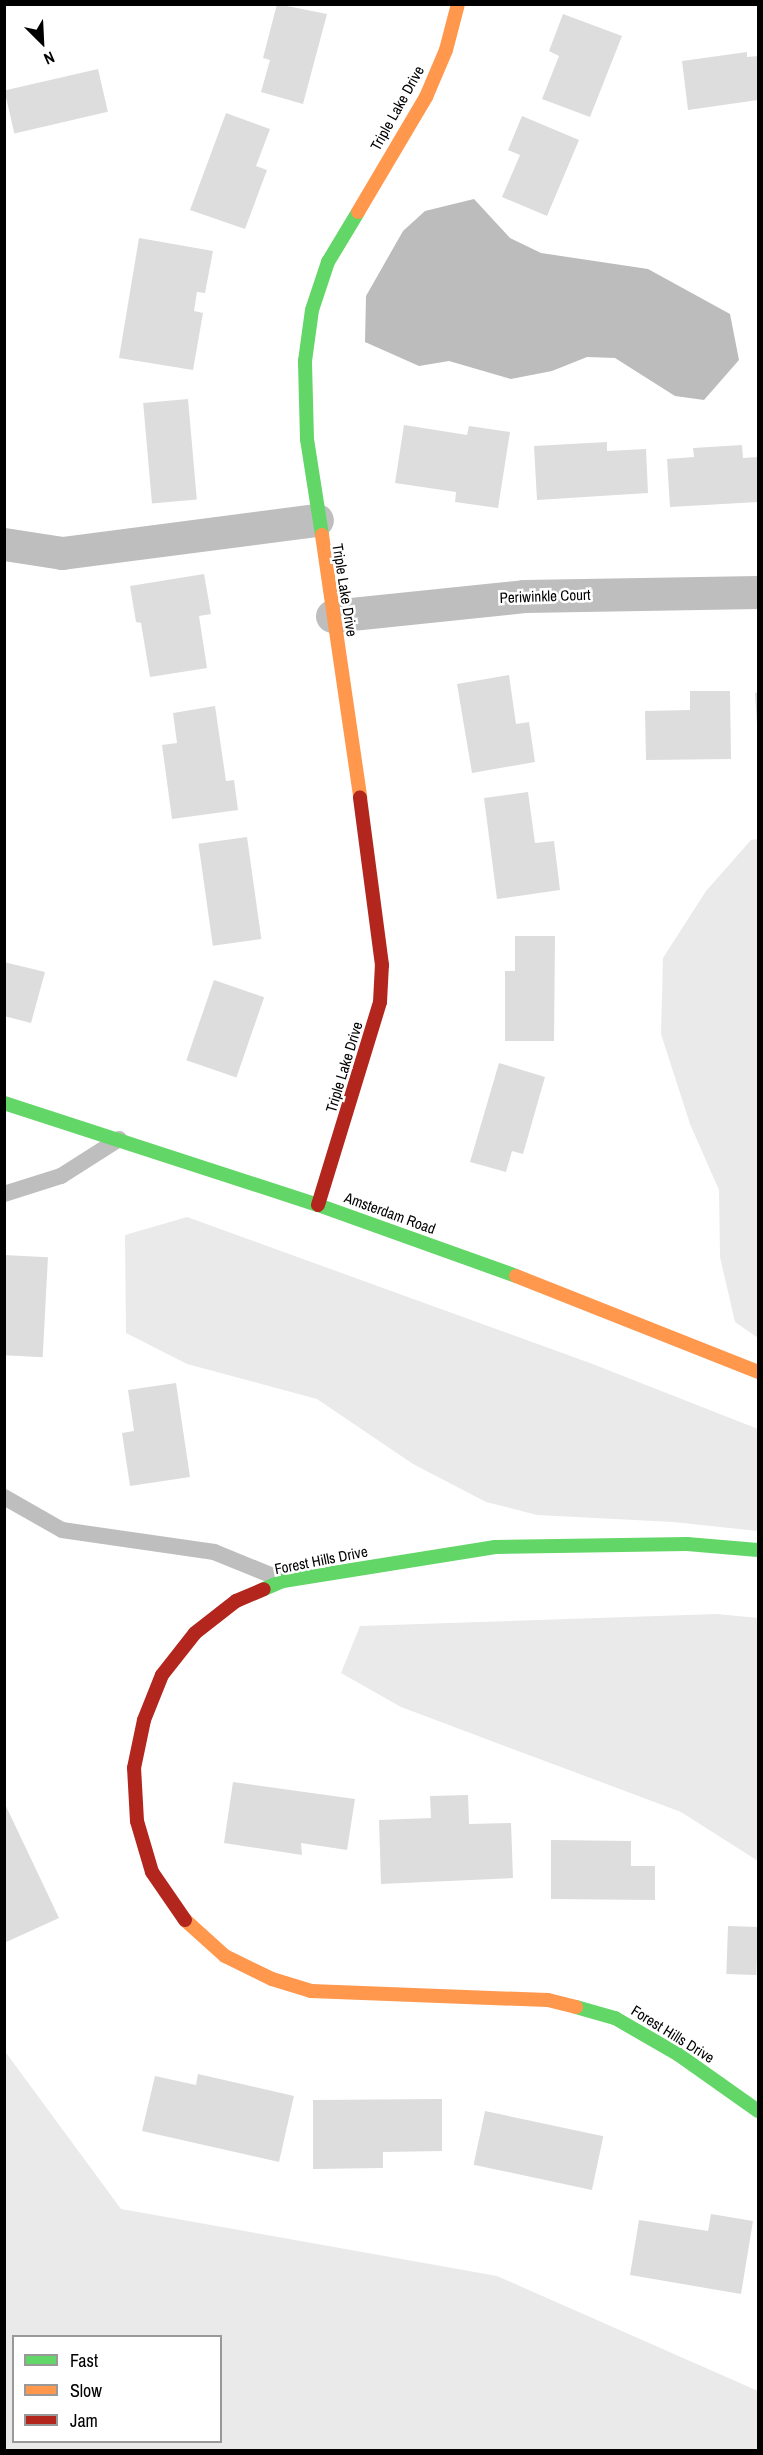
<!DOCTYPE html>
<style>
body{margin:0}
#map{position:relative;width:763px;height:2455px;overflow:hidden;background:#fff;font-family:"Archivo Narrow",sans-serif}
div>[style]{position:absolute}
.green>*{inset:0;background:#eaeaea}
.water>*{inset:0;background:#bcbcbc}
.building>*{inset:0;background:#ddd;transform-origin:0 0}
.lane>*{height:16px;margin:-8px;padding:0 8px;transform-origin:8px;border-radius:8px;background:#bebebe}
.street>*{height:33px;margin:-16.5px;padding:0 16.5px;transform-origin:16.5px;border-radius:16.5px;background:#bebebe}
.fast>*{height:14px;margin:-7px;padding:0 7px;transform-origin:7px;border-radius:7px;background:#63d668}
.slow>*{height:14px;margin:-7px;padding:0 7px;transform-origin:7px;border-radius:7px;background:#ff974d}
.jam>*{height:14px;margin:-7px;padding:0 7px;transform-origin:7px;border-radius:7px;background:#b3261e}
span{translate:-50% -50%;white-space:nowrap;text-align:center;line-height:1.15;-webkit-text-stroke:5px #fff;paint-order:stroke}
.street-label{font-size:15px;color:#000}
.frame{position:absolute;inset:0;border:6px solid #000;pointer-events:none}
.legend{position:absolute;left:12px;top:2335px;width:210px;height:108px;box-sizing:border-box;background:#fff;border:2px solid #999;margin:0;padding:8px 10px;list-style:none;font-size:18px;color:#000}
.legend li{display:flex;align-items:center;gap:12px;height:30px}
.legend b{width:30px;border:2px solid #999}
.north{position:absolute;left:12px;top:12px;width:60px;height:60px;-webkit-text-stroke:4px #fff;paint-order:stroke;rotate:156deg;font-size:16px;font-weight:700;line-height:24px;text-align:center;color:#000}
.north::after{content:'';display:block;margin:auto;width:21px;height:27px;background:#000;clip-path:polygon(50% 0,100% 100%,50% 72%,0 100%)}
</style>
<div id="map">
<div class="green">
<div style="clip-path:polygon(758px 839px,758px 1338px,735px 1322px,720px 1257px,719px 1190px,690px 1124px,661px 1034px,663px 958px,706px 891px,751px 840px)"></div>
<div style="clip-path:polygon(187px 1217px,590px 1363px,758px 1429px,758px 1531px,673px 1522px,537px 1515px,486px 1502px,413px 1464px,317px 1399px,187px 1364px,126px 1333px,125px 1235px)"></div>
<div style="clip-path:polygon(717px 1614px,758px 1618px,758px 1861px,681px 1812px,401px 1707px,341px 1673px,360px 1626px)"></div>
<div style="clip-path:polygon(evenodd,4px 2050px,121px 2209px,497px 2276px,758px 2391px,758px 2450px,5px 2450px,4px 2050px,14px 2336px,220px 2336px,220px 2442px,14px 2442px,14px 2336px)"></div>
</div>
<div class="water">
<div style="clip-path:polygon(474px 199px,510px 238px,541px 253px,648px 269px,730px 314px,739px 360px,704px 400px,675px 396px,615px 358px,587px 357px,552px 371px,511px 379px,449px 361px,419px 366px,365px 342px,366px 296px,403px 231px,425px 211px)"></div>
</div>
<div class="building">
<div style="clip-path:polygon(277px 4px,327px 14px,303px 104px,261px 92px,270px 60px,263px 58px)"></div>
<div style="clip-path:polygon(563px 14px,622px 36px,590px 117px,542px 99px,559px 56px,549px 51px)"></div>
<div style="clip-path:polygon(747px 52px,747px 57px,758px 56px,758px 100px,688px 110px,682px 61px)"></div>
<div style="left:98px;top:69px;width:44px;height:96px;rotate:77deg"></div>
<div style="clip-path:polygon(226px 113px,270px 129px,256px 166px,267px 170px,245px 229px,190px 210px)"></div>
<div style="clip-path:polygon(522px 116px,579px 140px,547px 216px,502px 197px,520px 155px,508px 150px)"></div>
<div style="clip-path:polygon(139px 238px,213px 251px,205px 293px,197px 292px,194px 311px,203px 313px,193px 370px,119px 358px)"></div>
<div style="left:188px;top:399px;width:101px;height:45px;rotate:85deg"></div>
<div style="clip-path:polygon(404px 425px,467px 435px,469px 426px,510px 432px,498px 508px,455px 502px,456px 492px,395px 483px)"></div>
<div style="clip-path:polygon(607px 442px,607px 451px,646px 449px,648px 493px,537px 500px,534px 446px)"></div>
<div style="clip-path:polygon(742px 445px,743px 458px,758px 457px,758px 502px,670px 507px,667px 459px,694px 457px,693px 448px)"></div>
<div style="clip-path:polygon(204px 574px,211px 614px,199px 616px,207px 668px,150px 677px,141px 623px,136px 622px,130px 586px)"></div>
<div style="clip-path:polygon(509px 675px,516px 724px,529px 722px,535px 762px,472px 773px,457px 684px)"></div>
<div style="clip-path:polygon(690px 691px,730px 691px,731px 759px,646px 760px,645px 711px,690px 710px)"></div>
<div style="clip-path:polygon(758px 692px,758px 725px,757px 725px,755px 693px)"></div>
<div style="clip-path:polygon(215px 706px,226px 781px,234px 780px,238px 810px,172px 819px,162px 745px,177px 743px,173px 713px)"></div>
<div style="clip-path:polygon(528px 792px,535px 843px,554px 841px,560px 890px,497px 899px,484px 798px)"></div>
<div style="left:247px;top:837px;width:103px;height:49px;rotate:82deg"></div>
<div style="clip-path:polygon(515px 936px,555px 936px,554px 1041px,505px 1041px,505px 971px,515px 971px)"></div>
<div style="clip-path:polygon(4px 962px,45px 972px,31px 1023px,4px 1016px)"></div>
<div style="left:214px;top:980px;width:53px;height:85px;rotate:19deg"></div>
<div style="clip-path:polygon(499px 1063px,545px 1077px,523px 1154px,512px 1151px,506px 1172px,470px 1162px)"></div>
<div style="left:4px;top:1255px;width:44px;height:100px;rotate:3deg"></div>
<div style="clip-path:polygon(176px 1383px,190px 1477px,130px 1486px,122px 1433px,134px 1431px,128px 1390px)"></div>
<div style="clip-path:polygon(233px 1782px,355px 1799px,347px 1850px,301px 1843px,302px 1855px,224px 1843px)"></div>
<div style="clip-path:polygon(468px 1795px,469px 1824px,511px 1823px,513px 1878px,381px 1884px,379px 1820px,431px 1818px,430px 1796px)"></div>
<div style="clip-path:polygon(4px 1802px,59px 1918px,4px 1943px)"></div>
<div style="clip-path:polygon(551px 1840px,631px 1841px,631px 1866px,655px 1866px,655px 1900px,551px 1899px)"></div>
<div style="left:728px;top:1926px;width:30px;height:48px;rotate:2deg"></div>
<div style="clip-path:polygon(198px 2074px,294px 2096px,279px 2162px,142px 2131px,155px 2076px,196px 2085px)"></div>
<div style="clip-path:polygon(442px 2099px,442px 2151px,383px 2152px,383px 2168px,313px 2169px,313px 2100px)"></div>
<div style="left:485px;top:2111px;width:121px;height:55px;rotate:12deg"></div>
<div style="clip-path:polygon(711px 2214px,753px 2221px,741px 2294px,630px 2275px,639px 2220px,708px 2231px)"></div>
</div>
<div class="lane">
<div style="left:4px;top:1194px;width:60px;rotate:-17.5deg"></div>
<div style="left:61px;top:1176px;width:69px;rotate:-32.5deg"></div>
<div style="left:4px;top:1497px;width:67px;rotate:29.6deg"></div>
<div style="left:62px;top:1530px;width:154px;rotate:8.2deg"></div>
<div style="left:214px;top:1552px;width:74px;rotate:22.1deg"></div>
</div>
<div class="street">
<div style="left:4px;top:544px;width:59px;rotate:8.8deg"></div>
<div style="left:62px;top:553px;width:257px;rotate:-7.4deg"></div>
<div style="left:332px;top:616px;width:193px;rotate:-5.9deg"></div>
<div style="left:524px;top:596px;width:234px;rotate:-1deg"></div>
</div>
<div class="fast">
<div style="left:322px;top:535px;width:97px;rotate:-98.9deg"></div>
<div style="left:307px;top:439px;width:78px;rotate:-91.5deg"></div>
<div style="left:305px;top:361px;width:51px;rotate:-82.2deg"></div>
<div style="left:312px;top:310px;width:51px;rotate:-71.6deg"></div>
<div style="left:328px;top:262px;width:58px;rotate:-59deg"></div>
<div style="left:4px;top:1103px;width:330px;rotate:18deg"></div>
<div style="left:318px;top:1205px;width:210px;rotate:19.7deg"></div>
<div style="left:264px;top:1589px;width:21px;rotate:-23deg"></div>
<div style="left:283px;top:1581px;width:215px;rotate:-9.1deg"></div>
<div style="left:495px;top:1547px;width:192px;rotate:-0.9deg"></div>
<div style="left:687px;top:1544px;width:71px;rotate:4.8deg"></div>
<div style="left:576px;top:2007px;width:41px;rotate:15.8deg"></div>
<div style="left:615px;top:2018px;width:74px;rotate:30deg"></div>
<div style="left:679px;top:2055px;width:97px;rotate:35.3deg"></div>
</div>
<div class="slow">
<div style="left:358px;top:212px;width:134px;rotate:-59.4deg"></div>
<div style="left:426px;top:97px;width:51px;rotate:-66.9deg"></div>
<div style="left:446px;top:50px;width:48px;rotate:-75.4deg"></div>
<div style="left:322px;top:535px;width:265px;rotate:81.7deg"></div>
<div style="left:516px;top:1276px;width:260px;rotate:21.6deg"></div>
<div style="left:185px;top:1920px;width:54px;rotate:42deg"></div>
<div style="left:225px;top:1956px;width:52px;rotate:26.1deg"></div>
<div style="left:272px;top:1979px;width:41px;rotate:17.1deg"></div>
<div style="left:311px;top:1991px;width:237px;rotate:2.2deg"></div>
<div style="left:548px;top:2000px;width:29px;rotate:14deg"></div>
</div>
<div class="jam">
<div style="left:318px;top:1205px;width:212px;rotate:-73deg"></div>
<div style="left:380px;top:1002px;width:37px;rotate:-87deg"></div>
<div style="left:382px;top:965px;width:169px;rotate:-97.5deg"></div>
<div style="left:185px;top:1920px;width:58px;rotate:-124.5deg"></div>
<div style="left:152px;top:1872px;width:53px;rotate:-106.4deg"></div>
<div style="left:137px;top:1821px;width:53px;rotate:-93.2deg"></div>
<div style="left:134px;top:1768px;width:49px;rotate:-78.2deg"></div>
<div style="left:144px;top:1720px;width:48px;rotate:-68.2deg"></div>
<div style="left:162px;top:1675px;width:53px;rotate:-51.8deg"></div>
<div style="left:195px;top:1633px;width:52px;rotate:-38deg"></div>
<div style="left:236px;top:1601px;width:30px;rotate:-23deg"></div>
</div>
<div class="street-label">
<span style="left:397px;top:108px;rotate:-61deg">Triple Lake Drive</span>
<span style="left:345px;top:590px;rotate:81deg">Triple Lake Drive</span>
<span style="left:545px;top:596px;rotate:-2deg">Periwinkle Court</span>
<span style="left:344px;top:1067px;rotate:-73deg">Triple Lake Drive</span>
<span style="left:390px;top:1213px;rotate:20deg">Amsterdam Road</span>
<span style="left:321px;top:1560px;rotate:-11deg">Forest Hills Drive</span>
<span style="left:673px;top:2034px;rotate:32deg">Forest Hills Drive</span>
</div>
<div class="frame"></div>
<ul class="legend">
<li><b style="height:8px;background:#63d668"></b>Fast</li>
<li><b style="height:8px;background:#ff974d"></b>Slow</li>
<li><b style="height:8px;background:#b3261e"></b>Jam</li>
</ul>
<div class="north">N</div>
</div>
